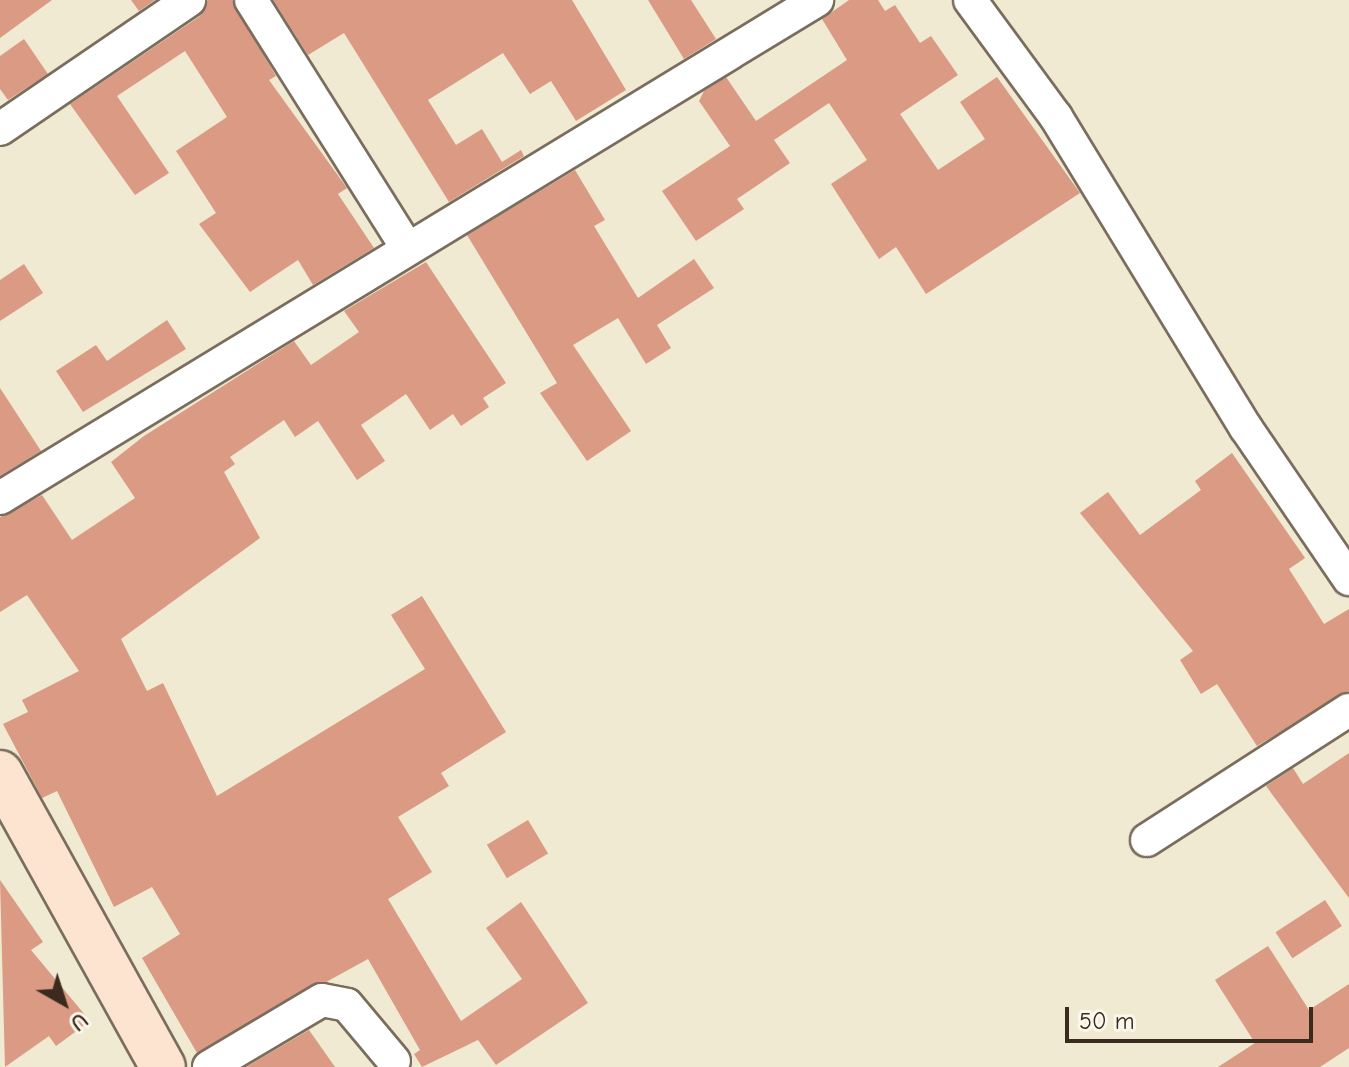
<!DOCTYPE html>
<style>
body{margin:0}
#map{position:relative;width:1349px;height:1067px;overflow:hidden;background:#efead1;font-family:"Comic Neue",sans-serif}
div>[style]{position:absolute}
.building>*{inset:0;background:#da9a83;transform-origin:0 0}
.roads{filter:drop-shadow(2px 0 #7a6d5d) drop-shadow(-2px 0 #7a6d5d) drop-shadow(0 2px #7a6d5d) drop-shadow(0 -2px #7a6d5d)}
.street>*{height:32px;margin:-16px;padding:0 16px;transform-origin:16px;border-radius:16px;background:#fff}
.secondary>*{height:44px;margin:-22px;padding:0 22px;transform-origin:22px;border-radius:22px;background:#fde4d1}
span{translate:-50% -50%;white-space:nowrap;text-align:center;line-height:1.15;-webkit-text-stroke:6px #fbf7ec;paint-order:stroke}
.north{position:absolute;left:24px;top:963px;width:80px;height:80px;-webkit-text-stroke:6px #fbf7ec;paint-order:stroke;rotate:141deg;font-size:22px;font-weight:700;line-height:32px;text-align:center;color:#3b2a1e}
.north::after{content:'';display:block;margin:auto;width:28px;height:36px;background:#3b2a1e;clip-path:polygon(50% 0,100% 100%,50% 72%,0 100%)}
.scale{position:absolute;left:1065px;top:1007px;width:248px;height:36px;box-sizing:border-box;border:4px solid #3b2a1e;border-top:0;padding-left:10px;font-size:24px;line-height:28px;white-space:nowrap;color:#3b2a1e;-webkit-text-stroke:6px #fbf7ec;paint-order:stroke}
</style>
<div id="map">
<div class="building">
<div style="clip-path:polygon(0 0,52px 0,0 38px)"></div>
<div style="clip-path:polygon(131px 0,155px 0,139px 11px)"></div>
<div style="clip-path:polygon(208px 0,232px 0,276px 76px,269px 80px,347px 188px,338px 194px,374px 248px,313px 285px,298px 260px,250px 292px,199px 224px,216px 213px,176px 151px,227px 117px,185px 51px,117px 96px,169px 173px,135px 195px,70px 104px,200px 16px)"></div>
<div style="clip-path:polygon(273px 0,572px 0,626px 90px,576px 121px,551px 81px,530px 94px,503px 53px,428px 100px,456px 145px,482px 129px,502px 162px,521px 150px,524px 156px,449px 202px,344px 33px,308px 55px)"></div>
<div style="clip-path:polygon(648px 0,691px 0,716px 39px,684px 59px)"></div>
<div style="clip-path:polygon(849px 0,878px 0,885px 11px,895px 5px,920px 43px,931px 36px,958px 75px,900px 114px,938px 170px,985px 139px,960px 102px,997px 77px,1080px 193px,926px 294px,896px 247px,879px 259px,831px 184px,867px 160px,829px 103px,774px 140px,790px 163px,737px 199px,744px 209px,696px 241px,662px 191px,730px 146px,699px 101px,704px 91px,726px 77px,756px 121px,847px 60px,822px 19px)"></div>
<div style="clip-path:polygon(24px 39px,48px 74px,8px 100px,0 89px,0 56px)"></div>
<div style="clip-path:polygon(575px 170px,605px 220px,594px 226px,638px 298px,694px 259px,714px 288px,657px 325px,671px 348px,646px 364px,618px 318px,573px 345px,631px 431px,587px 461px,540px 393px,557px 383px,467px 235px)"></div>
<div style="clip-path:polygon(426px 262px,506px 383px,483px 398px,489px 407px,461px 426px,453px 414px,430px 430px,406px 394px,361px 425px,385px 461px,357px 480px,318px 421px,295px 437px,284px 420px,230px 457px,235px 464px,224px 472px,260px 538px,121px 639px,147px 691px,163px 683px,217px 796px,425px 669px,391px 615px,422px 596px,506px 732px,441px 773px,449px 786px,398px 817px,432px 872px,388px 899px,461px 1021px,522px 979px,486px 928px,521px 902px,588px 1003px,496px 1065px,478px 1040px,422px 1067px,414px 1054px,420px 1050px,368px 959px,197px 1053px,142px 958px,180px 934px,152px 887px,114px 907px,57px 791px,42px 798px,3px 724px,28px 712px,22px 700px,79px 671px,27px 595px,0 612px,0 517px,42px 495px,72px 540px,135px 498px,111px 462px,144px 436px,294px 341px,311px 365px,359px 332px,344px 311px)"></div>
<div style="clip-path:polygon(24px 264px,43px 293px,0 321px,0 280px)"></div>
<div style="clip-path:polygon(167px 320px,186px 349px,83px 412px,56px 371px,96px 345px,107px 361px)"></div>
<div style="clip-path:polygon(0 388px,41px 451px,0 476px)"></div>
<div style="clip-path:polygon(1232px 453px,1305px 558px,1289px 569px,1324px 624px,1349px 609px,1349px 691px,1257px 746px,1217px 684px,1201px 694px,1180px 660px,1193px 651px,1080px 513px,1108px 492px,1140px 535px,1201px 490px,1195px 481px)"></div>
<div style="clip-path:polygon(1349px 753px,1349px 898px,1266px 786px,1293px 768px,1303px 784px)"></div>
<div style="left:528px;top:820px;width:39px;height:48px;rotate:59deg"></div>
<div style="clip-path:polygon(0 880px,43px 942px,31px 950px,90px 1021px,56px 1046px,49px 1036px,5px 1067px)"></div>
<div style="left:1325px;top:900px;width:31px;height:59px;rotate:57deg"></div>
<div style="clip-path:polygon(1268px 946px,1309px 1010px,1349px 984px,1349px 1048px,1320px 1067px,1218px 1067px,1255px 1043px,1215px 980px)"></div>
<div style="clip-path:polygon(309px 1030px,335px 1067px,246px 1067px)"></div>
</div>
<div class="roads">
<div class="street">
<div style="left:251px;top:0;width:293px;rotate:57.8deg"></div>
<div style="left:970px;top:0;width:145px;rotate:53.7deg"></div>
<div style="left:1056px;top:117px;width:364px;rotate:58.6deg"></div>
<div style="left:1246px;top:428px;width:183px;rotate:55.7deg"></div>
<div style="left:0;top:129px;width:229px;rotate:-34.3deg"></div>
<div style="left:0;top:498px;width:957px;rotate:-31.36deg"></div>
<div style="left:1147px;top:840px;width:240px;rotate:-32.8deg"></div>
<div style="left:209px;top:1067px;width:131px;rotate:-30.7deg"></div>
<div style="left:322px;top:1000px;width:25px;rotate:11deg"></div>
<div style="left:347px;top:1005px;width:73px;rotate:50deg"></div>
</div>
<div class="secondary">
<div style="left:0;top:773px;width:336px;rotate:61deg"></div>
</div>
</div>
<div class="north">U</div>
<div class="scale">50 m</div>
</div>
